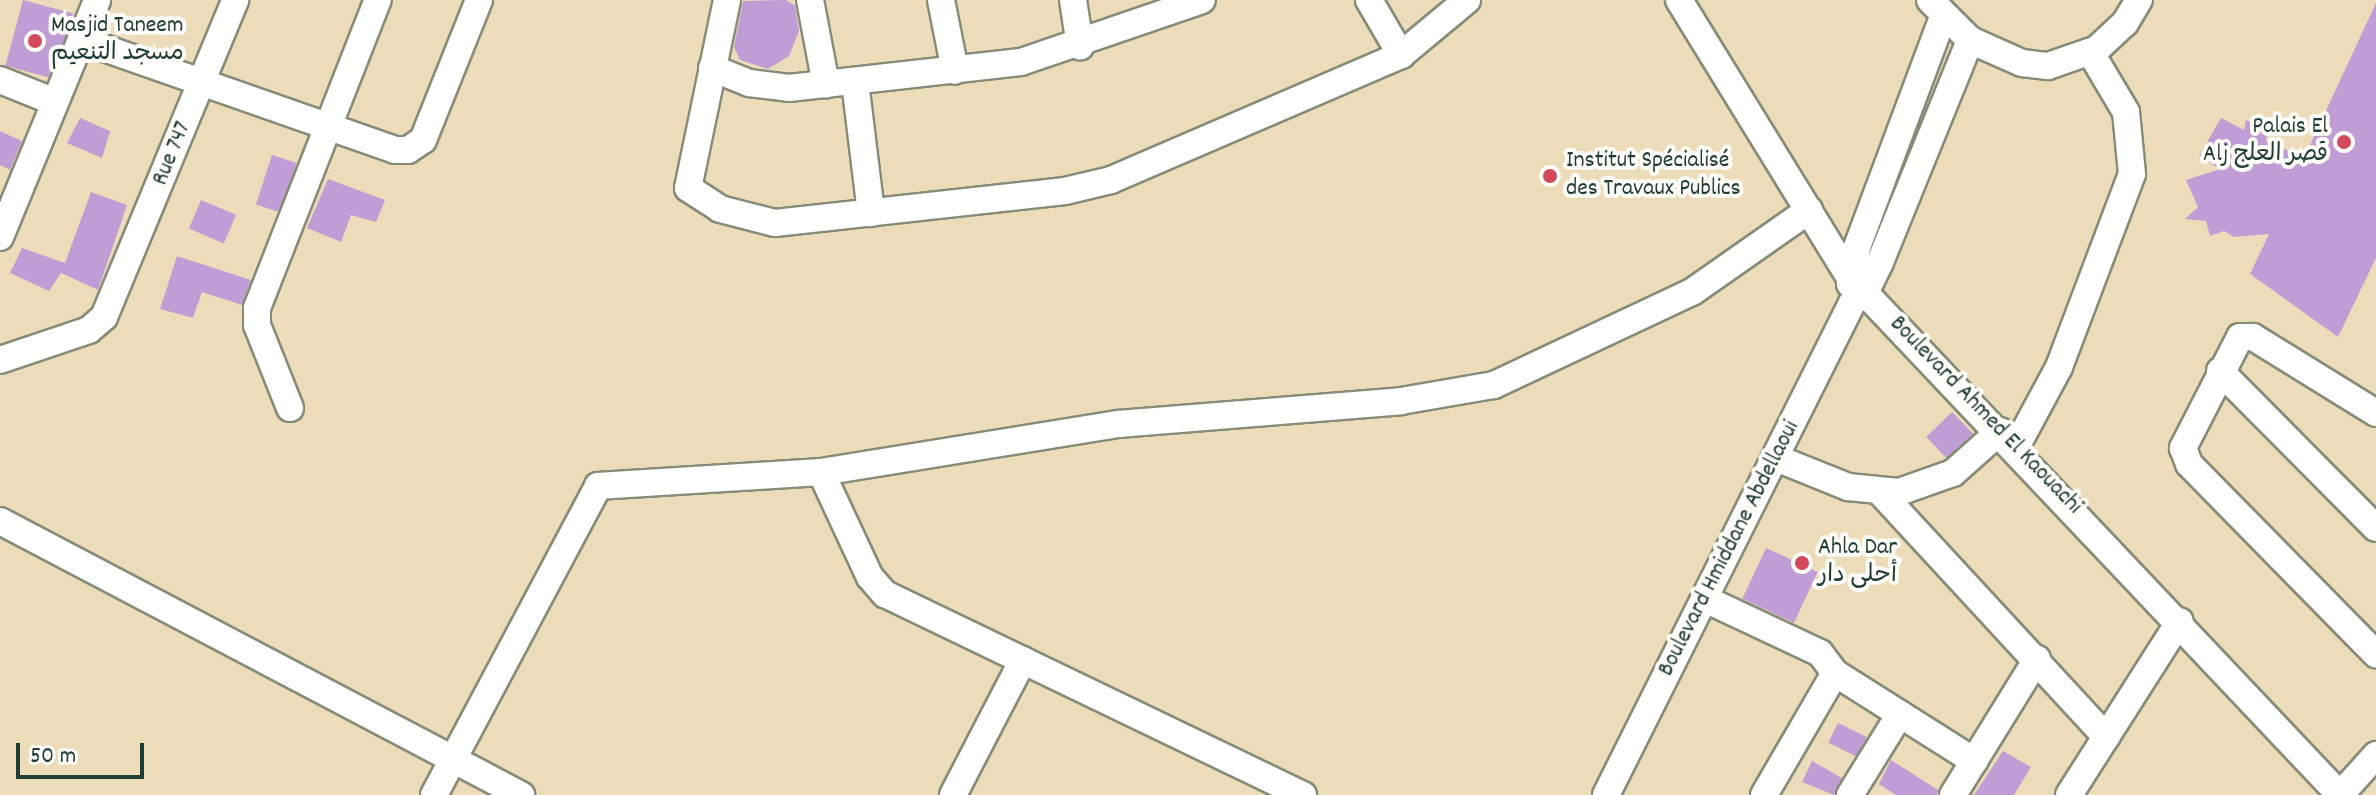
<!DOCTYPE html>
<meta charset="utf-8">
<style>
body{margin:0}
#map{position:relative;width:2376px;height:795px;overflow:hidden;background:#eddcba;font-family:Dekko,"Playpen Sans Arabic",sans-serif}
div>[style]{position:absolute}
.building>*{inset:0;background:#c19dd6;transform-origin:0 0}
.roads{filter:drop-shadow(2px 0 #868c77) drop-shadow(-2px 0 #868c77) drop-shadow(0 2px #868c77) drop-shadow(0 -2px #868c77)}
.minor>*{height:26px;margin:-13px;padding:0 13px;transform-origin:13px;border-radius:13px;background:#fff}
.dots>*{width:22px;height:22px;translate:-50% -50%;box-sizing:border-box;border:4px solid #fdfcf7;border-radius:50%}
span{translate:-50% -50%;white-space:nowrap;text-align:center;line-height:1.15;-webkit-text-stroke:8px #fdfcf7;paint-order:stroke}
.poi-label{font-size:24px;color:#1f3d34}
.left{translate:0 -50%;text-align:left}
.right{translate:-100% -50%;text-align:right}
.street-label{font-size:24px;color:#1f3d34}
.scale{position:absolute;left:16px;top:743px;width:128px;height:36px;box-sizing:border-box;border:4px solid #1f3d34;border-top:0;padding-left:10px;font-size:24px;line-height:28px;white-space:nowrap;color:#1f3d34;-webkit-text-stroke:6px #fdfcf7;paint-order:stroke}
</style>
<div id="map">
<div class="building">
<div style="left:23px;top:0;width:52px;height:68px;rotate:15deg"></div>
<div style="clip-path:polygon(786px 0,795px 6px,799px 31px,789px 56px,768px 69px,740px 60px,734px 47px,743px 1px)"></div>
<div style="clip-path:polygon(2376px 3px,2376px 258px,2338px 337px,2250px 274px,2269px 234px,2234px 237px,2224px 231px,2210px 236px,2206px 221px,2185px 219px,2198px 207px,2186px 180px,2220px 169px,2199px 156px,2221px 118px,2244px 130px,2246px 120px,2268px 132px,2266px 141px,2304px 158px)"></div>
<div style="clip-path:polygon(80px 118px,110px 131px,102px 158px,67px 143px)"></div>
<div style="clip-path:polygon(0 131px,22px 141px,10px 170px,0 165px)"></div>
<div style="left:272px;top:155px;width:26px;height:52px;rotate:18deg"></div>
<div style="clip-path:polygon(328px 179px,385px 200px,376px 222px,351px 215px,341px 242px,307px 228px)"></div>
<div style="clip-path:polygon(91px 192px,127px 205px,98px 290px,61px 273px,49px 291px,10px 273px,22px 248px,65px 263px)"></div>
<div style="left:201px;top:200px;width:38px;height:31px;rotate:23deg"></div>
<div style="clip-path:polygon(177px 256px,251px 280px,242px 305px,202px 292px,193px 318px,160px 309px)"></div>
<div style="left:1952px;top:412px;width:30px;height:36px;rotate:46deg"></div>
<div style="left:1766px;top:548px;width:57px;height:56px;rotate:25deg"></div>
<div style="left:1838px;top:723px;width:32px;height:22px;rotate:26deg"></div>
<div style="clip-path:polygon(2003px 751px,2031px 767px,2014px 795px,1974px 795px)"></div>
<div style="clip-path:polygon(1891px 760px,1938px 790px,1937px 795px,1896px 795px,1879px 784px)"></div>
<div style="clip-path:polygon(1812px 761px,1842px 778px,1834px 795px,1802px 782px)"></div>
</div>
<div class="roads">
<div class="minor">
<div style="left:727px;top:0;width:192px;rotate:101.7deg"></div>
<div style="left:688px;top:188px;width:38px;rotate:33deg"></div>
<div style="left:720px;top:209px;width:57px;rotate:14.3deg"></div>
<div style="left:775px;top:223px;width:292px;rotate:-6.3deg"></div>
<div style="left:1065px;top:191px;width:47px;rotate:-13.4deg"></div>
<div style="left:1111px;top:180px;width:316px;rotate:-23.3deg"></div>
<div style="left:1401px;top:55px;width:86px;rotate:-39.8deg"></div>
<div style="left:810px;top:0;width:86px;rotate:79.3deg"></div>
<div style="left:941px;top:0;width:72px;rotate:78.8deg"></div>
<div style="left:1073px;top:0;width:47px;rotate:81.3deg"></div>
<div style="left:1369px;top:0;width:64px;rotate:59.8deg"></div>
<div style="left:1679px;top:0;width:324px;rotate:58.4deg"></div>
<div style="left:1849px;top:276px;width:714px;rotate:46.59deg"></div>
<div style="left:1930px;top:0;width:57px;rotate:45deg"></div>
<div style="left:1970px;top:40px;width:57px;rotate:23.9deg"></div>
<div style="left:2022px;top:63px;width:26px;rotate:7deg"></div>
<div style="left:2048px;top:66px;width:52px;rotate:-19.1deg"></div>
<div style="left:2097px;top:49px;width:38px;rotate:-43deg"></div>
<div style="left:2125px;top:23px;width:27px;rotate:-59deg"></div>
<div style="left:81px;top:40px;width:333px;rotate:19.3deg"></div>
<div style="left:395px;top:150px;width:13px"></div>
<div style="left:408px;top:150px;width:18px;rotate:-34deg"></div>
<div style="left:423px;top:140px;width:151px;rotate:-68.2deg"></div>
<div style="left:712px;top:68px;width:40px;rotate:22deg"></div>
<div style="left:749px;top:83px;width:40px;rotate:7.1deg"></div>
<div style="left:789px;top:88px;width:233px;rotate:-6.4deg"></div>
<div style="left:1021px;top:62px;width:191px;rotate:-18.9deg"></div>
<div style="left:0;top:80px;width:59px;rotate:21.8deg"></div>
<div style="left:855px;top:82px;width:132px;rotate:83deg"></div>
<div style="left:0;top:237px;width:256px;rotate:-67.7deg"></div>
<div style="left:1850px;top:284px;width:38px;rotate:-79deg"></div>
<div style="left:1857px;top:247px;width:246px;rotate:-69.5deg"></div>
<div style="left:0;top:360px;width:94px;rotate:-18.6deg"></div>
<div style="left:89px;top:330px;width:20px;rotate:-41deg"></div>
<div style="left:104px;top:317px;width:343px;rotate:-67.5deg"></div>
<div style="left:2220px;top:371px;width:221px;rotate:45.2deg"></div>
<div style="left:290px;top:408px;width:89px;rotate:-111.7deg"></div>
<div style="left:257px;top:325px;width:17px;rotate:-90deg"></div>
<div style="left:257px;top:308px;width:331px;rotate:-68.6deg"></div>
<div style="left:2376px;top:413px;width:145px;rotate:-148.3deg"></div>
<div style="left:2253px;top:337px;width:13px;rotate:180deg"></div>
<div style="left:2240px;top:337px;width:125px;rotate:117.2deg"></div>
<div style="left:2183px;top:448px;width:17px;rotate:69deg"></div>
<div style="left:2189px;top:464px;width:267px;rotate:45.5deg"></div>
<div style="left:2016px;top:447px;width:91px;rotate:-61.7deg"></div>
<div style="left:2059px;top:367px;width:206px;rotate:-69.3deg"></div>
<div style="left:2132px;top:174px;width:62px;rotate:-95.5deg"></div>
<div style="left:2126px;top:112px;width:69px;rotate:-120.7deg"></div>
<div style="left:1776px;top:458px;width:78px;rotate:21.9deg"></div>
<div style="left:1848px;top:487px;width:51px;rotate:5.6deg"></div>
<div style="left:1899px;top:492px;width:57px;rotate:-19.4deg"></div>
<div style="left:1953px;top:473px;width:63px;rotate:-41.8deg"></div>
<div style="left:821px;top:472px;width:116px;rotate:65deg"></div>
<div style="left:870px;top:577px;width:23px;rotate:49deg"></div>
<div style="left:885px;top:594px;width:464px;rotate:25.7deg"></div>
<div style="left:1881px;top:493px;width:332px;rotate:47.3deg"></div>
<div style="left:0;top:521px;width:589px;rotate:27.74deg"></div>
<div style="left:1705px;top:599px;width:127px;rotate:25.2deg"></div>
<div style="left:1820px;top:653px;width:25px;rotate:53deg"></div>
<div style="left:1835px;top:673px;width:165px;rotate:32.3deg"></div>
<div style="left:434px;top:795px;width:350px;rotate:-62deg"></div>
<div style="left:598px;top:486px;width:223px;rotate:-3.6deg"></div>
<div style="left:821px;top:472px;width:301px;rotate:-9.2deg"></div>
<div style="left:1118px;top:424px;width:284px;rotate:-4.6deg"></div>
<div style="left:1401px;top:401px;width:94px;rotate:-9.8deg"></div>
<div style="left:1494px;top:385px;width:219px;rotate:-25.2deg"></div>
<div style="left:1692px;top:292px;width:143px;rotate:-35deg"></div>
<div style="left:953px;top:795px;width:152px;rotate:-62.6deg"></div>
<div style="left:1606px;top:795px;width:550px;rotate:-63.43deg"></div>
<div style="left:1852px;top:303px;width:18px;rotate:-41deg"></div>
<div style="left:1866px;top:291px;width:32px;rotate:-64deg"></div>
<div style="left:1880px;top:262px;width:240px;rotate:-67.9deg"></div>
<div style="left:1764px;top:795px;width:141px;rotate:-59.8deg"></div>
<div style="left:1850px;top:795px;width:95px;rotate:-58.3deg"></div>
<div style="left:1953px;top:795px;width:160px;rotate:-58.3deg"></div>
<div style="left:2069px;top:795px;width:206px;rotate:-57.5deg"></div>
<div style="left:2340px;top:795px;width:54px;rotate:-48deg"></div>
</div>
</div>
<div class="dots">
<div style="left:35px;top:41px;background:#d1495b"></div>
<div style="left:2344px;top:142px;background:#d1495b"></div>
<div style="left:1550px;top:176px;background:#d1495b"></div>
<div style="left:1802px;top:563px;background:#d1495b"></div>
</div>
<div class="poi-label">
<span class="left" style="left:51px;top:41px">Masjid Taneem<br>مسجد التنعيم</span>
<span class="right" style="left:2328px;top:142px">Palais El<br>Alj قصر العلج</span>
<span class="left" style="left:1566px;top:176px">Institut Spécialisé<br>des Travaux Publics</span>
<span class="left" style="left:1818px;top:563px">Ahla Dar<br>أحلى دار</span>
</div>
<div class="street-label">
<span style="left:173px;top:154px;rotate:-68deg">Rue 747</span>
<span style="left:1985px;top:416px;rotate:46deg">Boulevard Ahmed El Kaouachi</span>
<span style="left:1730px;top:549px;rotate:-63deg">Boulevard Hmiddane Abdellaoui</span>
</div>
<div class="scale">50 m</div>
</div>
